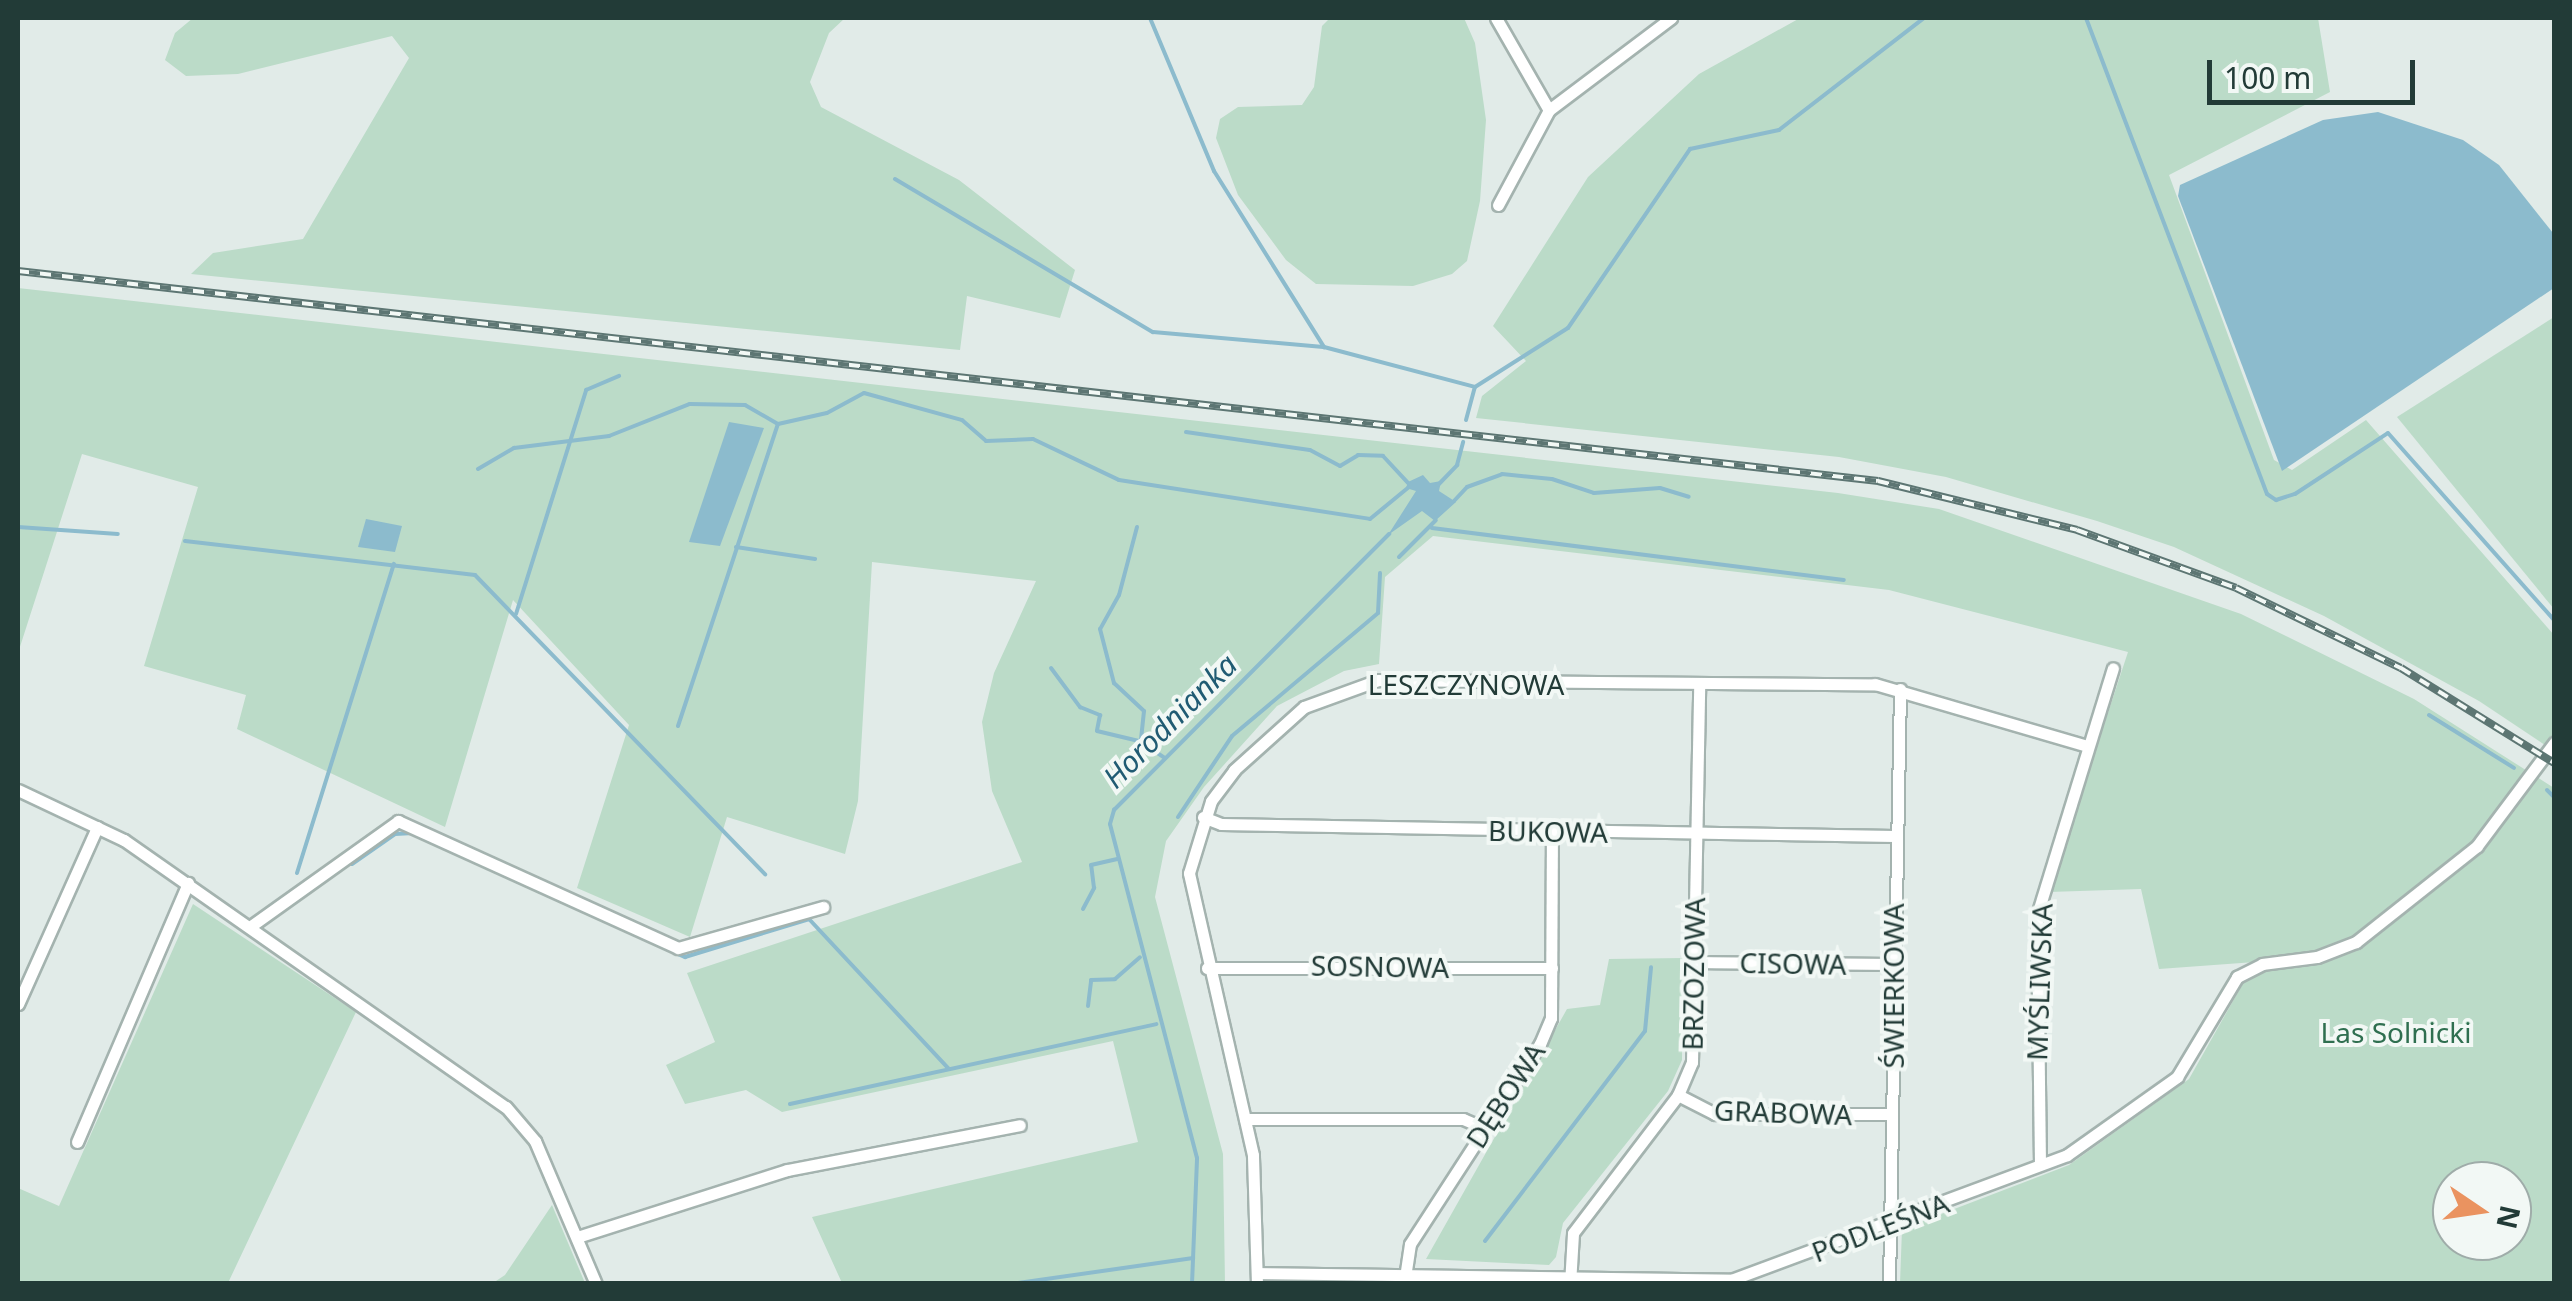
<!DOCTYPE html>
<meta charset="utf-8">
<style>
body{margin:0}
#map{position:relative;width:2572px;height:1301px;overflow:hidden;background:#e1ebe8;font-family:"Noto Sans",sans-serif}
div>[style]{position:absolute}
.green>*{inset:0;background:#bbdbc8}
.water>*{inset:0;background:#8cbbcd}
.stream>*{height:4px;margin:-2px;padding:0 2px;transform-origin:2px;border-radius:2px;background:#8cbbcd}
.roads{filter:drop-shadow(2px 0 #a4b3af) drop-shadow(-2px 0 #a4b3af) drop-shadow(0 2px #a4b3af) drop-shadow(0 -2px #a4b3af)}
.minor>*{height:11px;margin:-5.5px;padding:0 5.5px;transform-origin:5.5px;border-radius:5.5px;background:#fff}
.rail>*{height:8px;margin-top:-4px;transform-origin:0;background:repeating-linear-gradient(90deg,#f2f8f5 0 11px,#5d7673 0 22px);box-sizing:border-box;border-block:2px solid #5d7673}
span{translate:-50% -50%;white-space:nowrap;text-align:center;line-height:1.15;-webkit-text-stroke:8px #f2f8f5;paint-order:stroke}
.street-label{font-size:28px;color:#223b37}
.park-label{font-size:28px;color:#2f6f50}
.water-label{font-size:30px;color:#205b73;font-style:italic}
.frame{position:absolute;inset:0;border:20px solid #223b37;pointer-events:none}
.north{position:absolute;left:2432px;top:1161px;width:100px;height:100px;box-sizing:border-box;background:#f2f8f5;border:2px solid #9faca9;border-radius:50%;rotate:103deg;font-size:28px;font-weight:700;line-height:40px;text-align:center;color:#223b37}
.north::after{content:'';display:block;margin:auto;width:35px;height:45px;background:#ea9360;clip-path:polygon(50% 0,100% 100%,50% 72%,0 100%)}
.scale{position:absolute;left:2207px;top:60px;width:208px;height:45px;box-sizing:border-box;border:5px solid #223b37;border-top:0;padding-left:12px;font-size:30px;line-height:35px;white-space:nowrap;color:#223b37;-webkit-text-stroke:8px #f2f8f5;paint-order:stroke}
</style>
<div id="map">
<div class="green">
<div style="clip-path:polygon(193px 18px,845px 18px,829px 33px,810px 82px,821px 107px,959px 180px,1075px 270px,1060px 318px,967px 296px,960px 350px,191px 274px,213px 253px,303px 239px,409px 58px,392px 36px,238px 74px,186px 76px,165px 60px,175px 33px)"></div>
<div style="clip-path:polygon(1330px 18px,1464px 18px,1475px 43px,1486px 120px,1480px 201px,1467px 261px,1452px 274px,1413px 286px,1316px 284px,1286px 260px,1238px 195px,1216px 138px,1220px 119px,1238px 107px,1302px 105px,1314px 87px,1322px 26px)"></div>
<div style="clip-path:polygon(1800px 18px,2318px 18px,2330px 92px,2169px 175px,2274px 460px,2292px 470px,2366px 420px,2554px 635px,2554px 751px,2479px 701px,2324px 616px,2174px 547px,2097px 521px,1946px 477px,1839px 457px,1476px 418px,1482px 396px,1526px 361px,1493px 326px,1588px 177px,1699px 74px)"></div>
<div style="clip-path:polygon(evenodd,18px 288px,1838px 493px,1939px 509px,2241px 614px,2414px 699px,2554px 788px,2554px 1283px,1900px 1283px,1902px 1229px,2069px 1165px,2189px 1079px,2255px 962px,2159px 969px,2141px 889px,2049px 892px,2128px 652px,1889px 590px,1433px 536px,1385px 577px,1379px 664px,1344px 671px,1277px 706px,1204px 787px,1166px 841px,1155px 897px,1223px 1154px,1225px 1284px,842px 1283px,812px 1217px,1138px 1142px,1113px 1041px,782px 1112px,746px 1090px,685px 1104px,666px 1065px,715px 1042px,687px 973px,1022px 862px,992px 791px,982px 722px,994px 673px,1036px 581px,872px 562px,858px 801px,845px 854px,727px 817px,690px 937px,577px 888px,629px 725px,513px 600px,445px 827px,237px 729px,246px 695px,144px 666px,198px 487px,82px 454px,18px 653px,18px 288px,2452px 1181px,2512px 1181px,2512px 1241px,2452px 1241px,2452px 1181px)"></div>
<div style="clip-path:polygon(2554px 317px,2554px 609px,2397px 417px)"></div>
<div style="clip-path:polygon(193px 904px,356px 1012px,228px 1283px,18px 1283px,18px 1188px,59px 1206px)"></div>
<div style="clip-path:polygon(1683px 958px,1682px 1060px,1668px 1091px,1563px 1223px,1556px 1257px,1549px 1265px,1426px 1259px,1567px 1009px,1600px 1005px,1609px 959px)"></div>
<div style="clip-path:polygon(552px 1205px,585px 1283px,493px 1283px,505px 1275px)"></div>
</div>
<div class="water">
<div style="clip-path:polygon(2378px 112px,2463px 140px,2499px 165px,2553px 233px,2554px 288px,2282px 471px,2178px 196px,2180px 185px,2323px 120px)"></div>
<div style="clip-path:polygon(729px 422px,764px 428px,720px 546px,689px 542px)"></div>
<div style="clip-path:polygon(1423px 475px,1430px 483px,1441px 481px,1439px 491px,1456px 502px,1435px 521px,1422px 511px,1388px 535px,1416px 491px,1406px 488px,1408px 482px)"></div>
<div style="clip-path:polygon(366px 519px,402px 526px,395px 552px,358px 547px)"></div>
</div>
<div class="stream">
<div style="left:1150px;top:18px;width:166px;rotate:67.3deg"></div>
<div style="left:1214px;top:171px;width:208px;rotate:58deg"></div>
<div style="left:1324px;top:347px;width:156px;rotate:14.8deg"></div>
<div style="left:2086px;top:18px;width:509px;rotate:69.18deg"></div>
<div style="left:2267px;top:494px;width:11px;rotate:34deg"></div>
<div style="left:2276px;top:500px;width:20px;rotate:-18deg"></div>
<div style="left:2295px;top:494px;width:111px;rotate:-33.3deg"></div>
<div style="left:2388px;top:433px;width:250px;rotate:48.4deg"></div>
<div style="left:895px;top:179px;width:300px;rotate:30.7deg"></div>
<div style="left:1153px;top:332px;width:171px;rotate:5deg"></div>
<div style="left:1466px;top:420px;width:34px;rotate:-75deg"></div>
<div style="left:1475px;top:387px;width:110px;rotate:-32.4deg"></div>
<div style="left:1568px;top:328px;width:217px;rotate:-55.7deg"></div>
<div style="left:1690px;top:149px;width:91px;rotate:-12.1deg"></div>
<div style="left:1779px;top:130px;width:183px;rotate:-37.7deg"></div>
<div style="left:1186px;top:432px;width:125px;rotate:8.3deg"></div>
<div style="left:1310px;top:450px;width:34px;rotate:28deg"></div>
<div style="left:1340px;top:466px;width:21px;rotate:-31deg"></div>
<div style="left:1358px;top:455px;width:25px;rotate:2deg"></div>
<div style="left:1383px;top:456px;width:38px;rotate:47deg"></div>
<div style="left:478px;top:469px;width:42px;rotate:-30.3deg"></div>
<div style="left:514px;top:448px;width:96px;rotate:-7.2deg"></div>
<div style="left:609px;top:436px;width:87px;rotate:-21.6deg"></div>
<div style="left:690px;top:404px;width:55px;rotate:1deg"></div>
<div style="left:745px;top:405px;width:38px;rotate:30deg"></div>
<div style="left:778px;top:424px;width:50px;rotate:-12.7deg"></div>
<div style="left:827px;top:413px;width:42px;rotate:-28.4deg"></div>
<div style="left:864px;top:393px;width:102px;rotate:15.4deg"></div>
<div style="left:962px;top:420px;width:32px;rotate:41deg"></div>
<div style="left:986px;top:441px;width:47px;rotate:-2.4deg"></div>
<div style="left:1033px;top:439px;width:95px;rotate:25.5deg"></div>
<div style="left:1119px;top:480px;width:254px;rotate:8.8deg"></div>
<div style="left:1370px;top:519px;width:50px;rotate:-39.4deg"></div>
<div style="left:1438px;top:485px;width:28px;rotate:-46deg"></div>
<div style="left:1457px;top:465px;width:24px;rotate:-75deg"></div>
<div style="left:1454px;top:501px;width:19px;rotate:-47deg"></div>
<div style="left:1467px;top:487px;width:37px;rotate:-20deg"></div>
<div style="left:1502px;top:474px;width:50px;rotate:5.7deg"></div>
<div style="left:1552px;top:479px;width:44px;rotate:18.4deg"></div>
<div style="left:1594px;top:493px;width:66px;rotate:-4.3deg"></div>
<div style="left:1660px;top:488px;width:30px;rotate:17deg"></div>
<div style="left:18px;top:527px;width:100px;rotate:4deg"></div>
<div style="left:1137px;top:527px;width:70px;rotate:104.8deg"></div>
<div style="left:1119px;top:595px;width:39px;rotate:119deg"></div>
<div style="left:1100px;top:629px;width:56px;rotate:75.5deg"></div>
<div style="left:1114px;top:683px;width:41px;rotate:43deg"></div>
<div style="left:1144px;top:711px;width:31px;rotate:96deg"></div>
<div style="left:1141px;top:742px;width:29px;rotate:34deg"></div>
<div style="left:1432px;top:528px;width:415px;rotate:7.2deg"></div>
<div style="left:185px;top:541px;width:292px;rotate:6.7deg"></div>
<div style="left:475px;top:575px;width:417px;rotate:45.9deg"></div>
<div style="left:736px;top:547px;width:80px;rotate:8.6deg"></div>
<div style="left:1399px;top:557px;width:52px;rotate:-45deg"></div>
<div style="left:516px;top:614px;width:235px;rotate:-72.6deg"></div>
<div style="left:586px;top:390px;width:36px;rotate:-23deg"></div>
<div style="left:1051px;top:668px;width:49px;rotate:53.4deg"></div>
<div style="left:1080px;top:707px;width:22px;rotate:22deg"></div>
<div style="left:1100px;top:715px;width:16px;rotate:101deg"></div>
<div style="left:1097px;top:731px;width:43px;rotate:13.4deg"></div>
<div style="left:2429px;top:715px;width:100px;rotate:31.9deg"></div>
<div style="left:678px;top:726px;width:318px;rotate:-71.7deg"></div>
<div style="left:2547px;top:790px;width:10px;rotate:45deg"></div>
<div style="left:1178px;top:817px;width:97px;rotate:-56.3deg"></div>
<div style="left:1232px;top:736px;width:191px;rotate:-40.1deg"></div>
<div style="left:1378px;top:613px;width:40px;rotate:-87.1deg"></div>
<div style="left:352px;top:864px;width:52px;rotate:-34.9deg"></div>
<div style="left:395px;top:834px;width:18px;rotate:-3deg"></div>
<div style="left:297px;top:873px;width:324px;rotate:-72.6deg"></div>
<div style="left:512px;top:879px;width:190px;rotate:24.3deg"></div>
<div style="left:685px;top:957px;width:130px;rotate:-17deg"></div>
<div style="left:809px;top:919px;width:205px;rotate:47deg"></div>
<div style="left:1083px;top:909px;width:24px;rotate:-62deg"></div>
<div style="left:1094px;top:888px;width:23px;rotate:-97deg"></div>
<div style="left:1091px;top:865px;width:27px;rotate:-13deg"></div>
<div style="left:1088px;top:1006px;width:26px;rotate:-83deg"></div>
<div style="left:1091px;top:980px;width:24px;rotate:-2deg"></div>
<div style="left:1115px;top:979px;width:33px;rotate:-41deg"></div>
<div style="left:790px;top:1104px;width:375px;rotate:-12.3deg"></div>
<div style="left:1485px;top:1241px;width:264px;rotate:-52.7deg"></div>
<div style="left:1645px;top:1031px;width:64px;rotate:-84.6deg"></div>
<div style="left:1011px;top:1284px;width:184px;rotate:-8.1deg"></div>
<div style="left:1192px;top:1284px;width:126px;rotate:-87.7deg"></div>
<div style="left:1197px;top:1158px;width:345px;rotate:-104.6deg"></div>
<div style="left:1110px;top:824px;width:15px;rotate:-74deg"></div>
<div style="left:1114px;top:810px;width:390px;rotate:-45.1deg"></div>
</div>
<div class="roads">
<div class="minor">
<div style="left:1496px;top:18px;width:106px;rotate:60.1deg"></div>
<div style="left:1498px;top:205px;width:108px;rotate:-61.8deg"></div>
<div style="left:1549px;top:110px;width:153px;rotate:-37deg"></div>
<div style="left:18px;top:790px;width:117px;rotate:25.3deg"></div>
<div style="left:124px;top:840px;width:466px;rotate:35deg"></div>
<div style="left:506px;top:1107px;width:45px;rotate:49.5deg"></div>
<div style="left:535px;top:1141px;width:155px;rotate:66.9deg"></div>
<div style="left:1203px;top:817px;width:19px;rotate:21deg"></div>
<div style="left:1221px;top:824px;width:673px;rotate:1.02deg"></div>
<div style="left:251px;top:926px;width:181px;rotate:-35.5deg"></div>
<div style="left:398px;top:821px;width:307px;rotate:24.4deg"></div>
<div style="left:678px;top:948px;width:151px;rotate:-15.8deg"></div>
<div style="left:1694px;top:962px;width:198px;rotate:0.6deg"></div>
<div style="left:1207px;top:968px;width:345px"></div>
<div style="left:18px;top:1004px;width:194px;rotate:-65.9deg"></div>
<div style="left:1678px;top:1095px;width:42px;rotate:27.2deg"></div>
<div style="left:1715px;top:1114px;width:177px"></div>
<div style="left:1245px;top:1119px;width:218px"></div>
<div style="left:1463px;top:1119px;width:23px;rotate:23deg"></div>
<div style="left:77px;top:1142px;width:282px;rotate:-66.8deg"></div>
<div style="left:2040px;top:1164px;width:249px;rotate:-90.7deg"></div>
<div style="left:2037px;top:915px;width:258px;rotate:-72.9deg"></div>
<div style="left:577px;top:1237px;width:220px;rotate:-17.7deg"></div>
<div style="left:787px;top:1170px;width:237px;rotate:-10.9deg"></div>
<div style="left:1257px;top:1273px;width:474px;rotate:0.8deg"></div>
<div style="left:1731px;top:1280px;width:358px;rotate:-20.4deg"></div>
<div style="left:2067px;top:1155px;width:135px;rotate:-35.3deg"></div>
<div style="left:2177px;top:1077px;width:117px;rotate:-59deg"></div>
<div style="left:2237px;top:977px;width:28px;rotate:-27deg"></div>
<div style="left:2262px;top:964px;width:55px;rotate:-7.3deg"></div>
<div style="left:2317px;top:957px;width:42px;rotate:-21deg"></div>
<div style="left:2356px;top:942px;width:154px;rotate:-38.4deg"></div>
<div style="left:2477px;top:846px;width:129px;rotate:-53.2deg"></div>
<div style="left:1257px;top:1284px;width:129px;rotate:-91.8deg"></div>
<div style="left:1253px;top:1155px;width:289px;rotate:-102.8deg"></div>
<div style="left:1189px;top:873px;width:75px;rotate:-73deg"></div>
<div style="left:1211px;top:801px;width:39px;rotate:-53deg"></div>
<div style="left:1234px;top:770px;width:94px;rotate:-42deg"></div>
<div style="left:1304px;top:707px;width:79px;rotate:-20deg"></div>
<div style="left:1378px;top:680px;width:497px;rotate:0.5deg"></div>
<div style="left:1875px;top:684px;width:221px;rotate:16.3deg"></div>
<div style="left:1404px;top:1284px;width:40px;rotate:-81.5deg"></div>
<div style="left:1410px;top:1244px;width:239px;rotate:-57deg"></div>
<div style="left:1540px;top:1044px;width:28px;rotate:-67deg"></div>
<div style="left:1551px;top:1018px;width:187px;rotate:-89.7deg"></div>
<div style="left:1570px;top:1284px;width:51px;rotate:-86.6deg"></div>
<div style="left:1573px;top:1233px;width:173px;rotate:-52.7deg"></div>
<div style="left:1678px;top:1095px;width:36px;rotate:-67deg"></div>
<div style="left:1692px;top:1062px;width:377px;rotate:-88.9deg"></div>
<div style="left:1889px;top:1284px;width:595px;rotate:-88.94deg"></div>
</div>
</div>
<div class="rail">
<div style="left:18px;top:271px;width:1872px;rotate:6.44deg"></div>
<div style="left:1878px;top:481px;width:205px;rotate:13.8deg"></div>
<div style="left:2077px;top:530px;width:169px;rotate:20deg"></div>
<div style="left:2236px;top:588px;width:183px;rotate:25.9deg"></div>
<div style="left:2401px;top:668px;width:180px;rotate:31.8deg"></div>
</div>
<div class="street-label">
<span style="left:1466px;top:684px">LESZCZYNOWA</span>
<span style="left:1548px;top:831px;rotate:1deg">BUKOWA</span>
<span style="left:1793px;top:963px;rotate:1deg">CISOWA</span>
<span style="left:1380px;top:966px;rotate:1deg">SOSNOWA</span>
<span style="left:1693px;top:974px;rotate:-89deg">BRZOZOWA</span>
<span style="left:2039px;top:982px;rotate:-88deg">MYŚLIWSKA</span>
<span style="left:1893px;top:986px;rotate:-90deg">ŚWIERKOWA</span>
<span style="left:1505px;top:1095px;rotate:-57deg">DĘBOWA</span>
<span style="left:1783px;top:1112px;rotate:2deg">GRABOWA</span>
<span style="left:1880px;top:1227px;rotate:-21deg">PODLEŚNA</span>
</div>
<div class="park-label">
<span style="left:2396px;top:1032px">Las Solnicki</span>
</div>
<div class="water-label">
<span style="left:1170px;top:721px;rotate:-45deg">Horodnianka</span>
</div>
<div class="frame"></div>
<div class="north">N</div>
<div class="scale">100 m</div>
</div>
